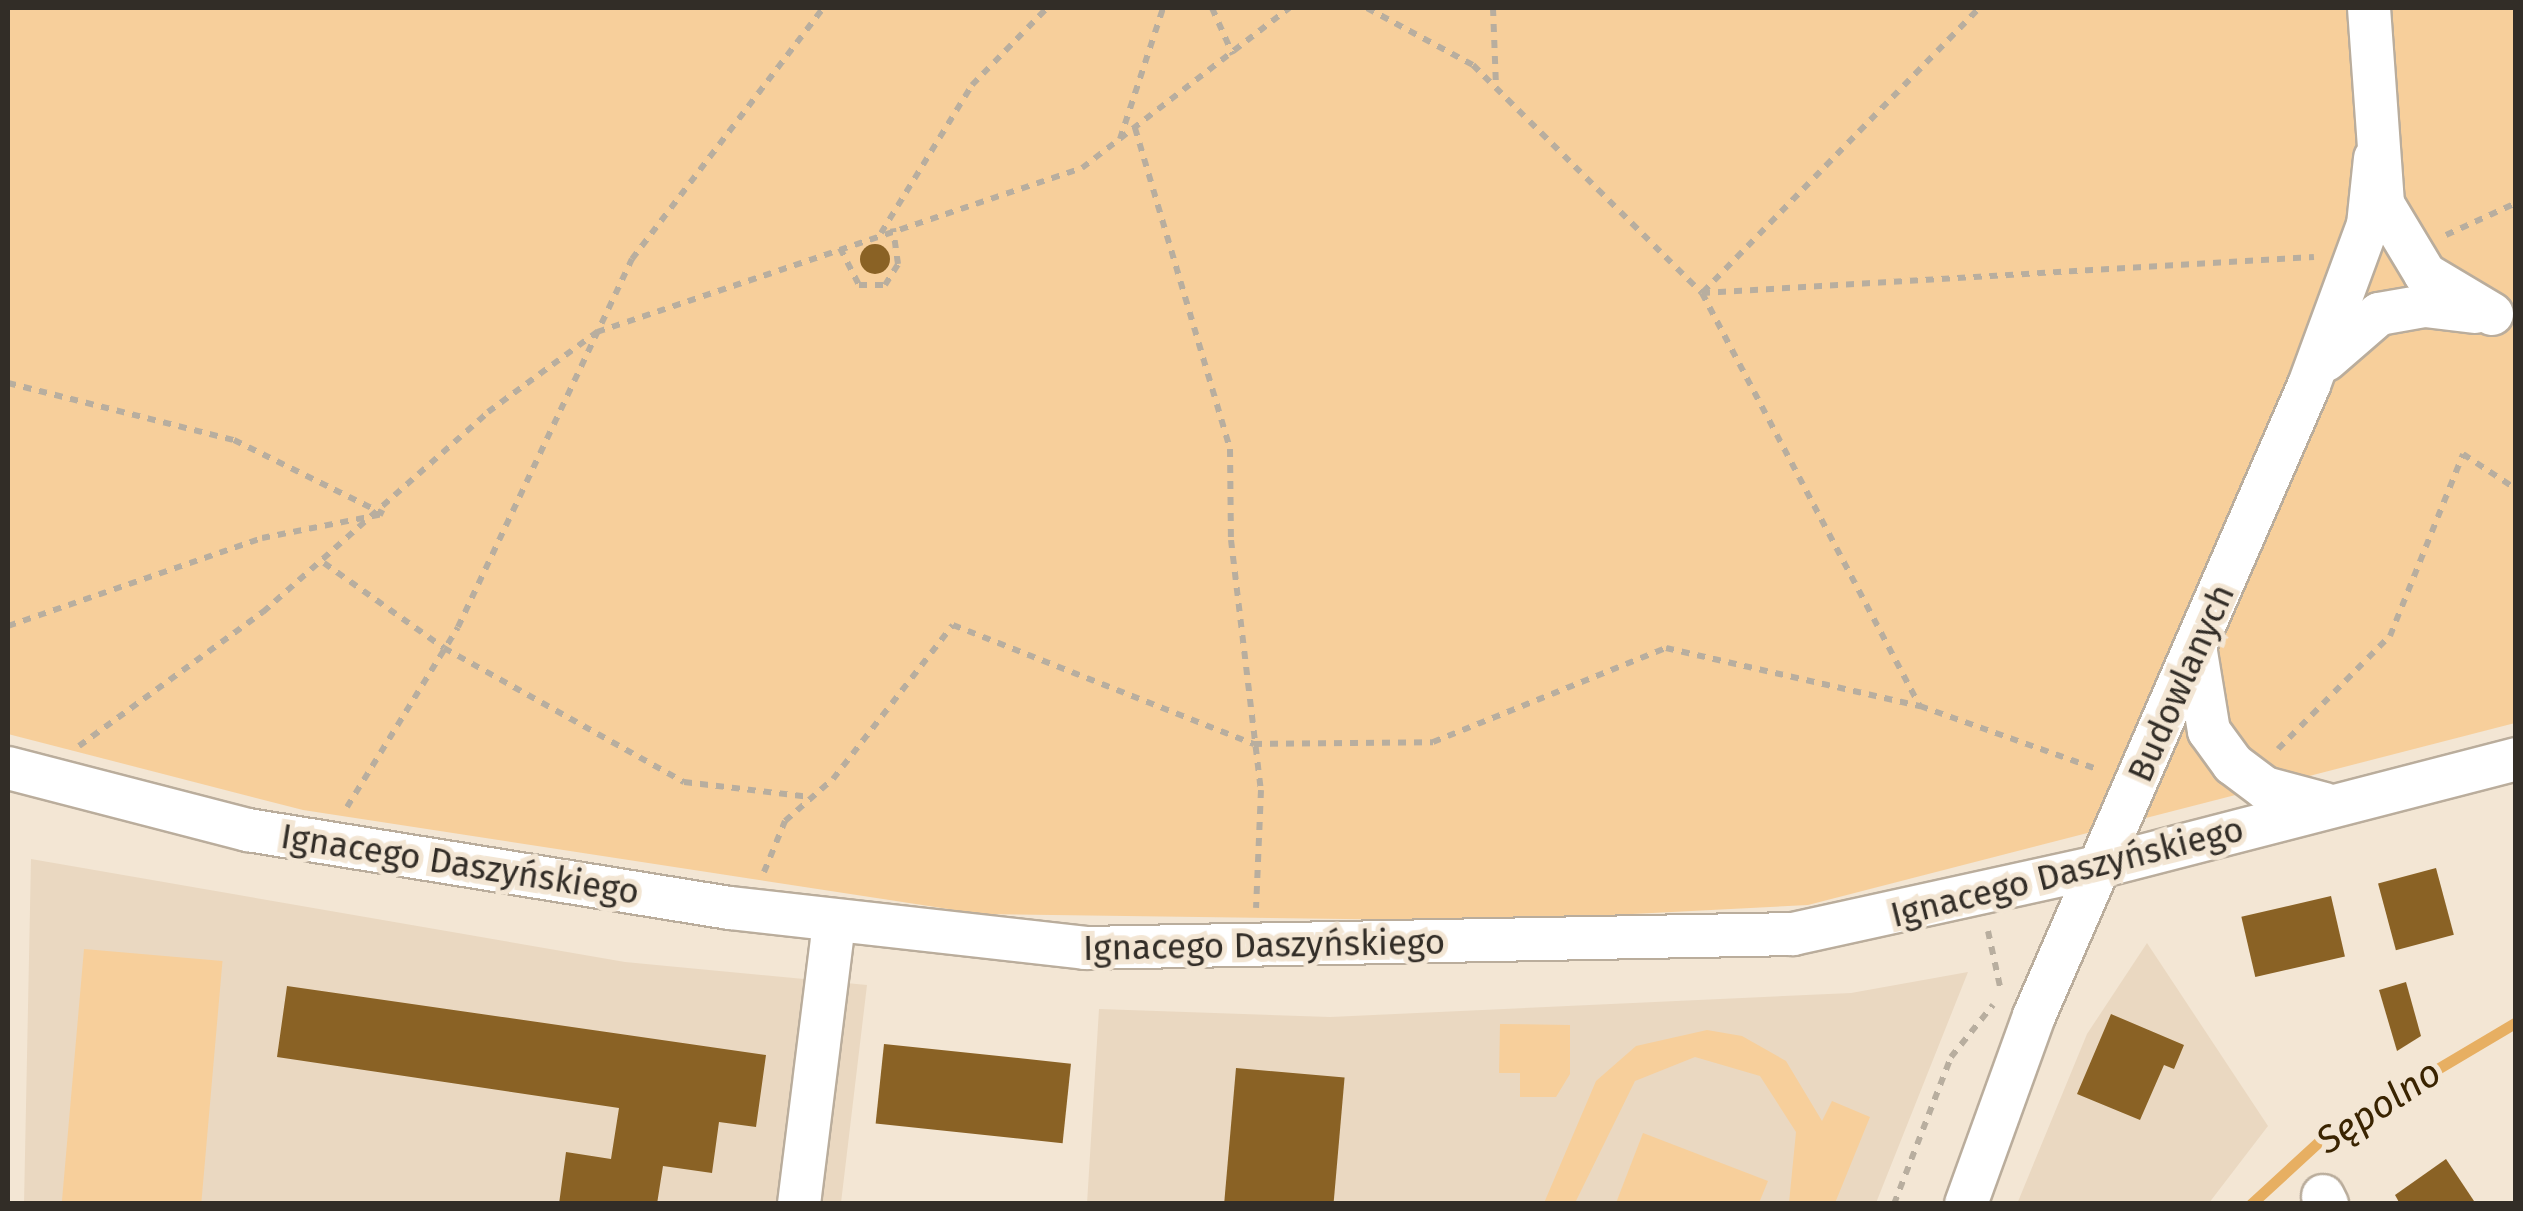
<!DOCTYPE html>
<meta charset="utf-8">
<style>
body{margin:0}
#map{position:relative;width:2523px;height:1211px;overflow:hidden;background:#f3e6d4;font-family:"Fira Sans",sans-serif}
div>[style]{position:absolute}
.built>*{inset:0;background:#ead8c1}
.green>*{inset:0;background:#f7cf9b;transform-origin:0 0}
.stream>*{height:11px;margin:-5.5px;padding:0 5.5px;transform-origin:5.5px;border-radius:5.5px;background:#e7af62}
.building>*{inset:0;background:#8a6225;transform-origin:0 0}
.round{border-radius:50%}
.path>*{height:6px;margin-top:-3px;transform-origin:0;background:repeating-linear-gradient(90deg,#b8ae9f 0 8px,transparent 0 16px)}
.roads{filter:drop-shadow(2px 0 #baad9c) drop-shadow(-2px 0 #baad9c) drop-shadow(0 2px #baad9c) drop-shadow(0 -2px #baad9c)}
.minor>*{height:42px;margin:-21px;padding:0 21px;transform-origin:21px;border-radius:21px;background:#fff}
span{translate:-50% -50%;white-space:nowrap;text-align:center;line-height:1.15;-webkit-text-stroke:10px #f3e6d4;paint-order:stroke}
.street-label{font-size:35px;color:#322d27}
.water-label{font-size:38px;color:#3a2401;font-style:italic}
.frame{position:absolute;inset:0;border:10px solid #322d27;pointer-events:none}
</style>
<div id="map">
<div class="built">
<div style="clip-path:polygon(31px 859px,625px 962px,867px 985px,841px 1203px,24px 1204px)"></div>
<div style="clip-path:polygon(2147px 943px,2268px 1126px,2209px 1203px,2017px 1204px,2087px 1034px)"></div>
<div style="clip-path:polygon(1968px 972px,1876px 1203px,1087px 1204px,1099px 1009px,1330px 1017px,1851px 993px)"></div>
</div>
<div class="green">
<div style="clip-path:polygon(8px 8px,2515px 8px,2515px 723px,1808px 905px,1496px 921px,981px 914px,303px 810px,8px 734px)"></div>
<div style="left:84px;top:949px;width:139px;height:254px;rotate:5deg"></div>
<div style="clip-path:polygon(1500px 1024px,1570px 1025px,1570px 1074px,1556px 1097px,1520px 1097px,1520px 1073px,1499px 1073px)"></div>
<div style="clip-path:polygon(1707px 1030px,1742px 1036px,1786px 1061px,1822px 1121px,1832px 1101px,1870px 1117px,1835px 1203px,1789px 1203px,1796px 1132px,1760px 1076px,1695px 1057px,1635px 1081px,1575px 1203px,1544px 1203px,1596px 1081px,1636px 1046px)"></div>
<div style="clip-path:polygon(1643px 1133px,1768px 1181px,1759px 1203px,1616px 1203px)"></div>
</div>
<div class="stream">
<div style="left:2251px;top:1204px;width:102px;rotate:-42.6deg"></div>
<div style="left:2326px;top:1135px;width:221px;rotate:-30.7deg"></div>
</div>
<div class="building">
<div class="round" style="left:860px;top:244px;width:30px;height:30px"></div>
<div style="left:2436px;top:868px;width:69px;height:60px;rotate:75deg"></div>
<div style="left:2331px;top:896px;width:62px;height:92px;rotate:77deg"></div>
<div style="clip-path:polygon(2406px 982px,2421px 1036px,2397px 1051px,2379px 990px)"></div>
<div style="clip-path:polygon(287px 986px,766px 1055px,756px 1127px,719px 1122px,712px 1173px,663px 1166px,657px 1204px,559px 1204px,566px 1152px,611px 1159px,619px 1108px,277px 1057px)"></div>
<div style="clip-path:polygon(2111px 1014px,2184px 1045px,2174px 1069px,2164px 1065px,2140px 1120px,2077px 1094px)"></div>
<div style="left:884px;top:1044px;width:188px;height:80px;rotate:6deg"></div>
<div style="left:1236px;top:1068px;width:109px;height:136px;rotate:5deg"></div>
<div style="clip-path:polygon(2446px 1159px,2476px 1204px,2400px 1204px,2395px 1195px)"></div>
</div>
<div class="path">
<div style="left:1212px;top:8px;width:51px;rotate:65.9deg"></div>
<div style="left:1367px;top:8px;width:120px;rotate:28.3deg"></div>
<div style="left:1473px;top:65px;width:323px;rotate:44.9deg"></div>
<div style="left:1702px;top:293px;width:467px;rotate:62.2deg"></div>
<div style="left:1493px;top:8px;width:78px;rotate:87.8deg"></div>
<div style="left:1135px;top:128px;width:335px;rotate:73.5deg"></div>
<div style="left:1230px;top:449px;width:91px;rotate:89.4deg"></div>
<div style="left:1231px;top:540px;width:252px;rotate:83.2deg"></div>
<div style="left:1261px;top:790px;width:118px;rotate:92.4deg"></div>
<div style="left:1120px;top:139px;width:138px;rotate:-71.8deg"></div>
<div style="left:881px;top:233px;width:174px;rotate:-58.4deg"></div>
<div style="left:972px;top:85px;width:107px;rotate:-45.8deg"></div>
<div style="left:2446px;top:235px;width:77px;rotate:-24.6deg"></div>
<div style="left:840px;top:248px;width:42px;rotate:62.8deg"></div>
<div style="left:859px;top:285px;width:26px"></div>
<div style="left:885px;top:285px;width:25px;rotate:-58deg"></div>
<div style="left:898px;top:264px;width:36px;rotate:-98deg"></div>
<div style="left:1703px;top:292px;width:396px;rotate:-45.8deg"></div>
<div style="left:1702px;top:293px;width:613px;rotate:-3.37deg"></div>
<div style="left:8px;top:383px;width:233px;rotate:14.2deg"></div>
<div style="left:234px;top:440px;width:167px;rotate:26.3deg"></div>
<div style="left:324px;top:563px;width:147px;rotate:35.3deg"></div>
<div style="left:444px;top:648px;width:275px;rotate:29.2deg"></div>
<div style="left:684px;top:782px;width:127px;rotate:6.8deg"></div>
<div style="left:8px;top:626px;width:269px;rotate:-19.1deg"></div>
<div style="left:262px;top:538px;width:123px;rotate:-11.2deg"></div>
<div style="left:79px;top:746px;width:228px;rotate:-36.1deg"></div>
<div style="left:263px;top:612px;width:301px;rotate:-41.6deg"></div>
<div style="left:488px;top:412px;width:135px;rotate:-36.3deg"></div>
<div style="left:597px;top:332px;width:512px;rotate:-18.68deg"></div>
<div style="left:1082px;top:168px;width:262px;rotate:-37.7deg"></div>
<div style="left:2278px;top:749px;width:159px;rotate:-45.3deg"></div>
<div style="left:2390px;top:636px;width:196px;rotate:-68.1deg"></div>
<div style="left:2463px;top:454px;width:64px;rotate:33.4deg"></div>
<div style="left:347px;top:807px;width:211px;rotate:-58.3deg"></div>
<div style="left:458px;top:627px;width:407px;rotate:-64.7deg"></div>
<div style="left:632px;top:259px;width:315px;rotate:-52.7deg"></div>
<div style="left:764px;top:872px;width:55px;rotate:-67.6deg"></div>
<div style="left:785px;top:821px;width:64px;rotate:-41.2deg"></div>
<div style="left:833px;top:779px;width:195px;rotate:-52.1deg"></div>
<div style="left:953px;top:625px;width:324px;rotate:21.6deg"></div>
<div style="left:1254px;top:744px;width:179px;rotate:-0.6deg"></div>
<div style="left:1433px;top:742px;width:251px;rotate:-22deg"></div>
<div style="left:1666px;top:648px;width:261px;rotate:12.9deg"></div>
<div style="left:1920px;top:706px;width:191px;rotate:19.6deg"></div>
<div style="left:1988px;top:931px;width:61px;rotate:77.8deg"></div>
<div style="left:1894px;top:1204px;width:158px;rotate:-68.8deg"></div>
<div style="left:1951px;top:1057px;width:67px;rotate:-51.1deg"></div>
</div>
<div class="roads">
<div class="minor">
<div style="left:2369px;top:8px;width:196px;rotate:85.9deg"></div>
<div style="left:2383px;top:204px;width:82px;rotate:59deg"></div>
<div style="left:2425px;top:274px;width:78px;rotate:30.8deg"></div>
<div style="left:2326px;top:360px;width:70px;rotate:-41deg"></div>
<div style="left:2379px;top:314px;width:47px;rotate:-9.9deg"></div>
<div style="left:2425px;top:306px;width:50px;rotate:6.8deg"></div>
<div style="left:2196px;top:652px;width:80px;rotate:80.7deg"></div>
<div style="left:2209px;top:731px;width:41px;rotate:54deg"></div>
<div style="left:2233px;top:764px;width:40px;rotate:37deg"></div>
<div style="left:2265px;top:788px;width:62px;rotate:14.9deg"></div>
<div style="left:8px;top:768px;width:248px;rotate:14.5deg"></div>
<div style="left:248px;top:830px;width:488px;rotate:9.2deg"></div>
<div style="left:730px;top:908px;width:357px;rotate:6.4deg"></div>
<div style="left:1085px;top:948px;width:708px;rotate:-1.13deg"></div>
<div style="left:1793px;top:934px;width:313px;rotate:-12.4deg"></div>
<div style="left:2099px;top:867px;width:431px;rotate:-14.5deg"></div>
<div style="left:2323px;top:1196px;width:9px;rotate:63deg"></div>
<div style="left:799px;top:1204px;width:285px;rotate:-82.9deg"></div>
<div style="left:1966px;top:1204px;width:200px;rotate:-70.1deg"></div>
<div style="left:2034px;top:1016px;width:688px;rotate:-66.45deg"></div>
<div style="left:2309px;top:385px;width:171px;rotate:-69.8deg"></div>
<div style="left:2368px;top:225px;width:67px;rotate:-84deg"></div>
</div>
</div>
<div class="street-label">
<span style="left:2181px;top:683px;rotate:-66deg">Budowlanych</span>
<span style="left:460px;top:864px;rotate:9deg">Ignacego Daszyńskiego</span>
<span style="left:2067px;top:872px;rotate:-14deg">Ignacego Daszyńskiego</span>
<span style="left:1264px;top:945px;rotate:-1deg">Ignacego Daszyńskiego</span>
</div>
<div class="water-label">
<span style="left:2379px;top:1107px;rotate:-33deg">Sępolno</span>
</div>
<div class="frame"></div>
</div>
